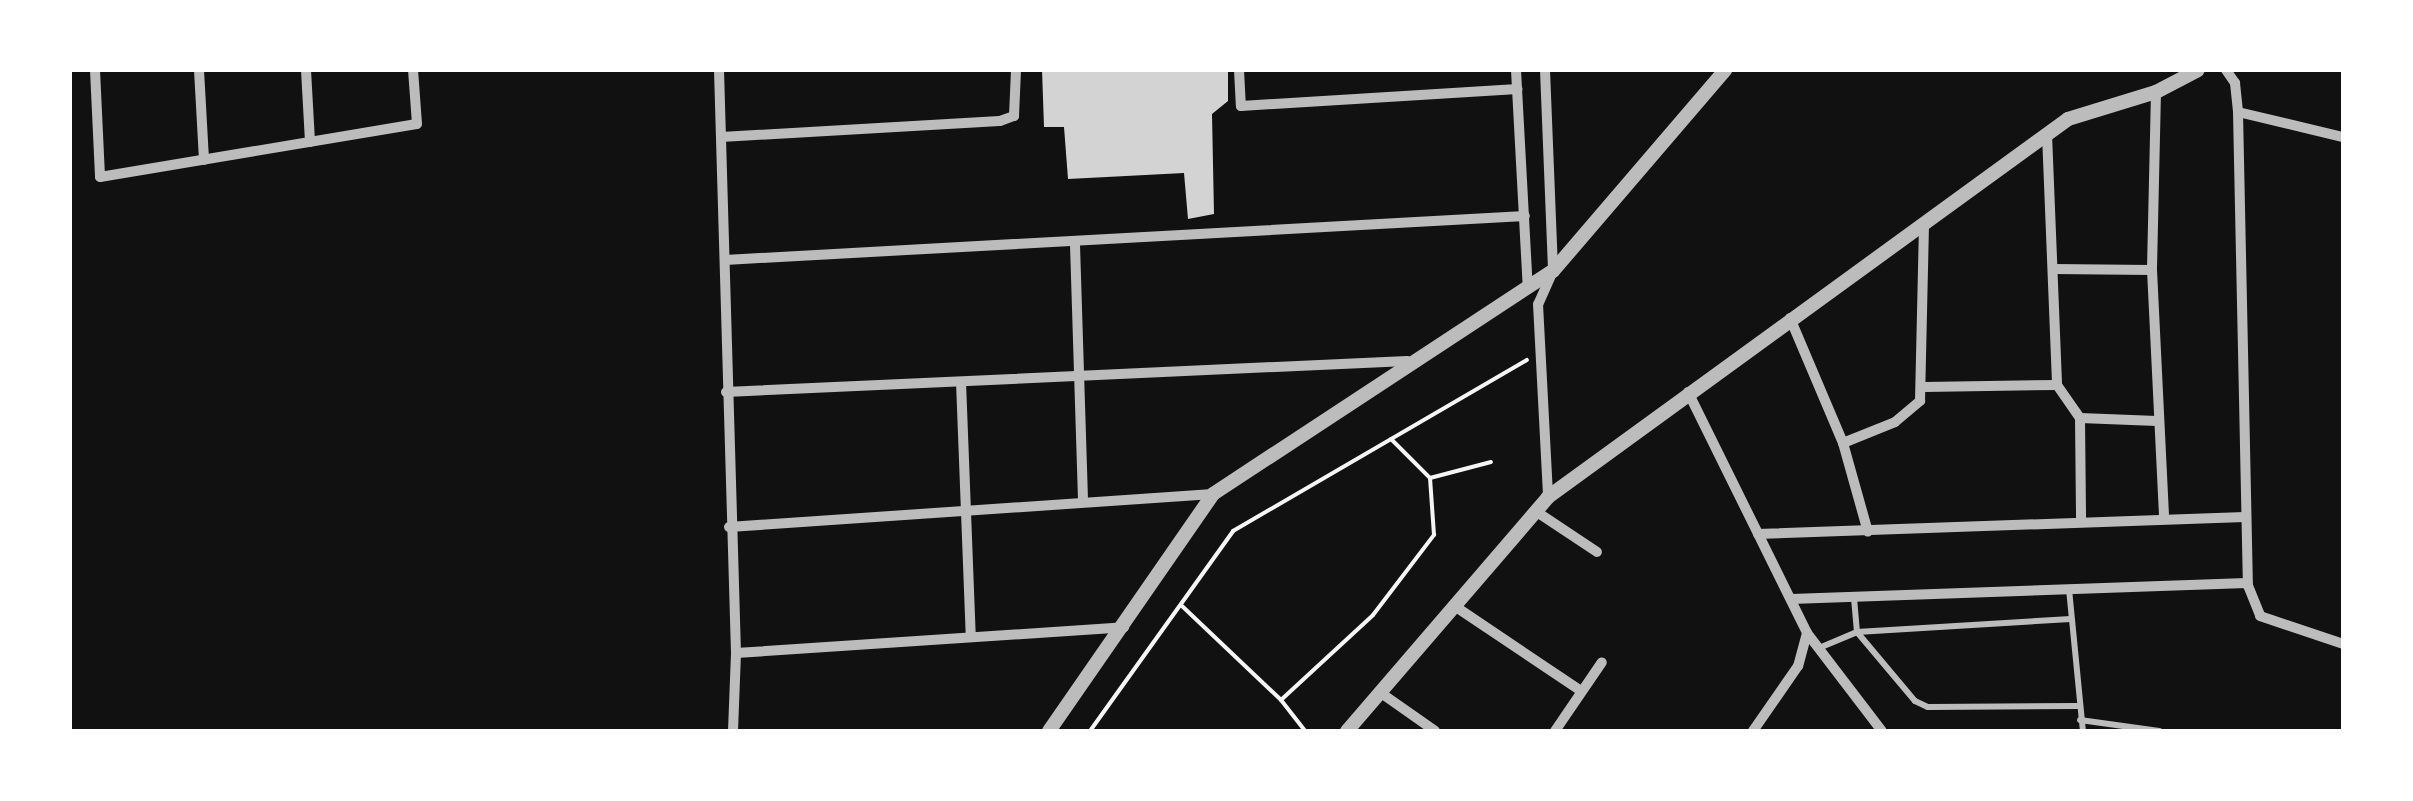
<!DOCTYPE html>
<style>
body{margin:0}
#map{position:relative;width:2413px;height:801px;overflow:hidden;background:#111;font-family:Manrope,sans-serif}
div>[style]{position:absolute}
.building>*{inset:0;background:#d3d3d3}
.path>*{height:4px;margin:-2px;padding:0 2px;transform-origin:2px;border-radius:2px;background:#f5f5f5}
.service>*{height:6px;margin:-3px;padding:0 3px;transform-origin:3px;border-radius:3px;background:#bcbcbc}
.minor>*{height:10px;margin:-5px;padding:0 5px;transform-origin:5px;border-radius:5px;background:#bcbcbc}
.tertiary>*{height:14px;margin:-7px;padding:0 7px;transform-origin:7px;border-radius:7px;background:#bcbcbc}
span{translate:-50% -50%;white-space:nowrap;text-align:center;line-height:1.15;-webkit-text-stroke:10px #fff;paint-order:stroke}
.frame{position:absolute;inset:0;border:72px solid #fff;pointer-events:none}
</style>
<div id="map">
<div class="building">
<div style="clip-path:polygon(1042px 70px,1228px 70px,1228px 101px,1212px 114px,1214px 214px,1188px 219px,1184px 173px,1068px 179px,1064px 127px,1044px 127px)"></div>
</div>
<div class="path">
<div style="left:1391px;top:439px;width:55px;rotate:45deg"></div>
<div style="left:1182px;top:606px;width:137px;rotate:43.5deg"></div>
<div style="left:1281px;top:700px;width:39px;rotate:52deg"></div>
<div style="left:1281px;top:700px;width:125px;rotate:-42.7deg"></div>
<div style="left:1373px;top:615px;width:101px;rotate:-52.7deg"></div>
<div style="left:1434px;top:535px;width:57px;rotate:-94deg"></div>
<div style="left:1430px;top:478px;width:63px;rotate:-14.7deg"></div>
<div style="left:1090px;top:731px;width:246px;rotate:-54.4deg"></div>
<div style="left:1233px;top:531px;width:340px;rotate:-30.2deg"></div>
</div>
<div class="service">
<div style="left:2069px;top:589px;width:143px;rotate:84.4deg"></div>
<div style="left:1854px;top:598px;width:34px;rotate:85deg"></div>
<div style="left:1857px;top:632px;width:90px;rotate:50deg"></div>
<div style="left:1915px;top:701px;width:14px;rotate:25deg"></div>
<div style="left:1928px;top:707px;width:149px;rotate:-0.4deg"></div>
<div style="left:1819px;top:648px;width:41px;rotate:-22.8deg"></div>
<div style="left:1857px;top:632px;width:214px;rotate:-3.5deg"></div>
<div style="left:2080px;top:720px;width:80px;rotate:7.9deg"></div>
</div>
<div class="minor">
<div style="left:95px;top:70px;width:107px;rotate:87.3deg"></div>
<div style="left:100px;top:177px;width:321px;rotate:-9.5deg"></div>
<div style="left:417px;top:124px;width:54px;rotate:-94.2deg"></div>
<div style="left:199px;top:70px;width:90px;rotate:86.8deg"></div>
<div style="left:306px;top:70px;width:72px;rotate:86.8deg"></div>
<div style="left:719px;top:70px;width:583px;rotate:88.33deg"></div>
<div style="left:736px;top:653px;width:78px;rotate:92.2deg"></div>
<div style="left:1239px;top:70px;width:36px;rotate:87deg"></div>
<div style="left:1241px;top:106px;width:277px;rotate:-3.5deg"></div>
<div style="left:1516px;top:70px;width:219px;rotate:86.9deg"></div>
<div style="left:1545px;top:70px;width:201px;rotate:87.7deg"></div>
<div style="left:1553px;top:271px;width:36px;rotate:114deg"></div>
<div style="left:1538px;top:304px;width:193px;rotate:87deg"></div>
<div style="left:2226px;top:70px;width:16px;rotate:55deg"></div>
<div style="left:2235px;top:83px;width:29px;rotate:84deg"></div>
<div style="left:2238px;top:112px;width:474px;rotate:88.8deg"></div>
<div style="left:2156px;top:92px;width:178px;rotate:91.3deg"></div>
<div style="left:2152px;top:270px;width:247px;rotate:87.2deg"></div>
<div style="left:2238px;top:112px;width:108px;rotate:13.4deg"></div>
<div style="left:2047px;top:134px;width:251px;rotate:87.7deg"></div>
<div style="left:721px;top:137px;width:279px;rotate:-3.3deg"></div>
<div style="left:1000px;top:121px;width:15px;rotate:-20deg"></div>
<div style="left:1014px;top:116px;width:46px;rotate:-87.5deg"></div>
<div style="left:1075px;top:245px;width:257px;rotate:88.2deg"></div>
<div style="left:725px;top:260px;width:801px;rotate:-3.15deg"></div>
<div style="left:2053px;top:269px;width:99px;rotate:0.6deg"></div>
<div style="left:1790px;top:318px;width:136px;rotate:67deg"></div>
<div style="left:1843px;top:443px;width:92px;rotate:74.3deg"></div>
<div style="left:961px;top:382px;width:255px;rotate:87.8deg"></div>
<div style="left:1924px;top:387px;width:133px;rotate:-0.9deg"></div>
<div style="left:2057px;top:385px;width:40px;rotate:55.1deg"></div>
<div style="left:2080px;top:418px;width:77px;rotate:2.2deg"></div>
<div style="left:726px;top:392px;width:682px;rotate:-2.61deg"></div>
<div style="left:1688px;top:392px;width:269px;rotate:63.7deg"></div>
<div style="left:1807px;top:633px;width:34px;rotate:105deg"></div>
<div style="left:1798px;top:666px;width:79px;rotate:124.7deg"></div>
<div style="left:2080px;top:418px;width:100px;rotate:89.4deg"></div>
<div style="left:1843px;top:443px;width:56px;rotate:-22deg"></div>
<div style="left:1895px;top:422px;width:33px;rotate:-40deg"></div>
<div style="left:1920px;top:401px;width:176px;rotate:-88.7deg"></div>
<div style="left:1537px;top:512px;width:72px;rotate:33.7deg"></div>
<div style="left:729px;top:527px;width:485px;rotate:-3.9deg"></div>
<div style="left:1758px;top:534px;width:487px;rotate:-2deg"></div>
<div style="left:1791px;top:599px;width:456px;rotate:-2deg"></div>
<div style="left:2247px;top:583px;width:35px;rotate:68deg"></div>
<div style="left:2260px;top:616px;width:88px;rotate:18.6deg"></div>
<div style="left:1456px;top:607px;width:151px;rotate:33.9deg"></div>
<div style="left:1807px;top:633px;width:123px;rotate:52.6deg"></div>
<div style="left:736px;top:653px;width:389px;rotate:-3.8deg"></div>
<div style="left:1381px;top:693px;width:66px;rotate:35.1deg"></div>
<div style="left:1555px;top:731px;width:83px;rotate:-55.7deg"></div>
</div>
<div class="tertiary">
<div style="left:1049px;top:731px;width:288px;rotate:-55.3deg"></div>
<div style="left:1213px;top:494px;width:407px;rotate:-33.3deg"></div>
<div style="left:1553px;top:271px;width:265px;rotate:-49.4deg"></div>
<div style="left:1347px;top:731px;width:308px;rotate:-49.3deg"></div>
<div style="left:1548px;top:497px;width:643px;rotate:-36.01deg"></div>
<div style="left:2068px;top:119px;width:92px;rotate:-17.1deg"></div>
<div style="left:2156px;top:92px;width:47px;rotate:-27.6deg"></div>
</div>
<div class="frame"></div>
</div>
